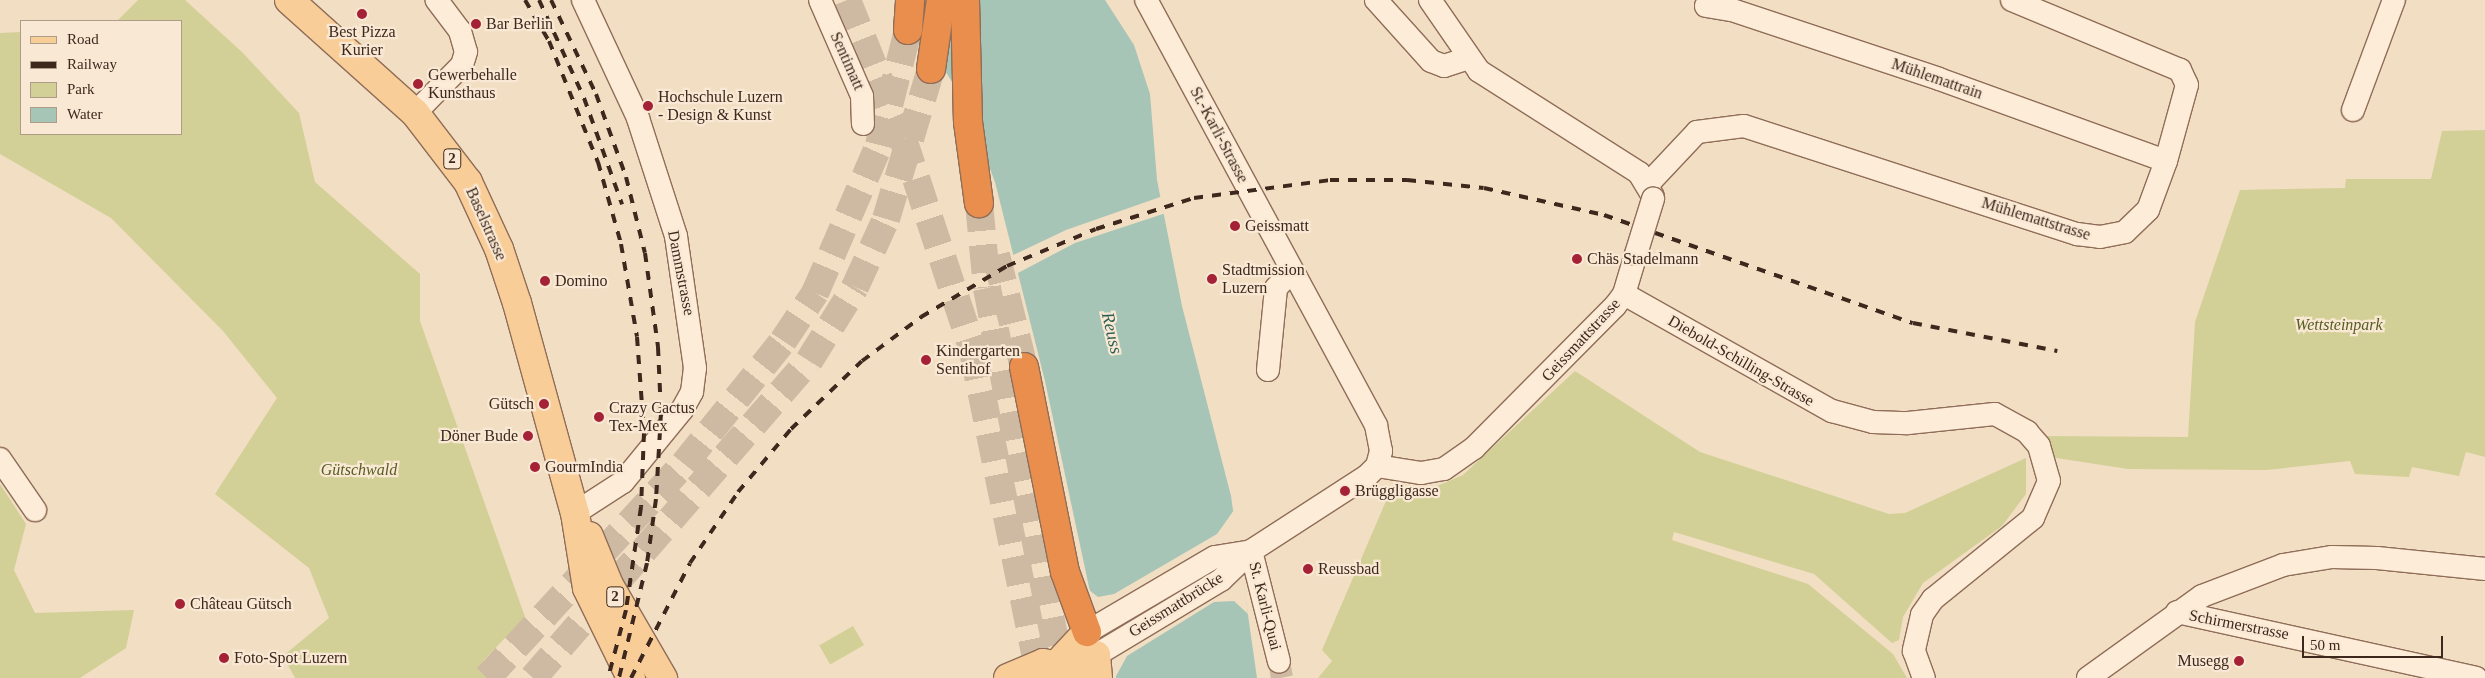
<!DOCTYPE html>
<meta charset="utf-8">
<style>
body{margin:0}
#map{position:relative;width:2485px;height:678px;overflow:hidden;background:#f2dec3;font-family:Georgia,serif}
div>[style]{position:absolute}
.green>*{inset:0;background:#d2d096;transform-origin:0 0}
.water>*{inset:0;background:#a6c5b7}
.pier>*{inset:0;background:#f2dec3}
.minor-tunnel>*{height:22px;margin-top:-11px;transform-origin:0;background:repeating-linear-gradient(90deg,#cebaa2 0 22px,transparent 0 33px)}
.highway-tunnel>*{height:28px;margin-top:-14px;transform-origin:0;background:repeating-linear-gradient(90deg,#cebaa2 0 28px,transparent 0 42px)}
.roads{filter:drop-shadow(1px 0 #8f6d58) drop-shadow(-1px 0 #8f6d58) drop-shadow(0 1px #8f6d58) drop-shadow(0 -1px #8f6d58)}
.minor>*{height:22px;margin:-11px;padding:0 11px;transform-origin:11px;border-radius:11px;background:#fcecd8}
.major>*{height:28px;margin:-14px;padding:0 14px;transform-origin:14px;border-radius:14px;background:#f9cd98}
.highway>*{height:28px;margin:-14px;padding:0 14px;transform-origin:14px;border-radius:14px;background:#e98e4c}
.rail>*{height:4px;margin-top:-2px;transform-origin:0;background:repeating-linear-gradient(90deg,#3e281d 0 9px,transparent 0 18px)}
.bridges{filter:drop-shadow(1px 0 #8f6d58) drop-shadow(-1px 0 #8f6d58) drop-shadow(0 1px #8f6d58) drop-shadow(0 -1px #8f6d58)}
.minor-bridge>*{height:22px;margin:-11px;padding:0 11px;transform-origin:11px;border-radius:11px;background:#fcecd8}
.dots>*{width:14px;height:14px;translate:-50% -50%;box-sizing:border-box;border:2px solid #f9e9d4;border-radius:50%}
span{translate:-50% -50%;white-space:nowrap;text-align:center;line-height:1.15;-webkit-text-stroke:4.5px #f9e9d4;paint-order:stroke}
.shield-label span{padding:1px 4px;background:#f9e9d4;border:1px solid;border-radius:4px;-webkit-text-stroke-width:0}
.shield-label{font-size:15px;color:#3e281d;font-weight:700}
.poi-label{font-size:16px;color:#3e281d}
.left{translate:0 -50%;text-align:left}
.right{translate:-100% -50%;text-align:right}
.street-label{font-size:16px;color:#3e281d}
.park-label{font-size:16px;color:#565c22;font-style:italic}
.water-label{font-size:18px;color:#2b5f54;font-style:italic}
.legend{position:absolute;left:20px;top:20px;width:162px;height:115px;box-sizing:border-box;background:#f9e9d4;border:1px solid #ae9c8b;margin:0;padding:6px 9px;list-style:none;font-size:15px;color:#3e281d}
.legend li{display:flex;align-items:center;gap:10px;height:25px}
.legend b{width:25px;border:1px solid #ae9c8b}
.scale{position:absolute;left:2302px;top:636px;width:141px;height:22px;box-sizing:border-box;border:2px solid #3e281d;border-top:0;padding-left:6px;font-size:15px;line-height:18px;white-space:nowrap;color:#3e281d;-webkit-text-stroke:4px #f9e9d4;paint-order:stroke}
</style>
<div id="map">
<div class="green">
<div style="clip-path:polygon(138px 0,185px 0,243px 53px,299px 113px,315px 182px,420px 274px,420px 321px,525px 617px,483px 661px,500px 678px,295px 678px,283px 656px,329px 618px,309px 568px,215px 494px,277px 398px,223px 331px,111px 218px,0 154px,0 33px,21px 32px,21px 134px,181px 134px,181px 21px,117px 21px)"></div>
<div style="clip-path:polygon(2485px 130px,2485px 457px,2466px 452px,2459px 476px,2412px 467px,2409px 477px,2355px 474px,2350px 461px,2266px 470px,2128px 469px,2050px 457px,2038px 436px,2188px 437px,2195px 322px,2240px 190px,2345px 188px,2346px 179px,2431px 179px,2442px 131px)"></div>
<div style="clip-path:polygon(1575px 371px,1700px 452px,1889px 514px,1905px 513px,2026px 458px,2026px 494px,2002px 526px,1923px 583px,1903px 617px,1899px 640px,1892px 643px,1814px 574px,1674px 532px,1672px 540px,1808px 584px,1893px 654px,1907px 678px,1318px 678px,1332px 661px,1322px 650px,1389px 494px,1437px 486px,1463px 475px)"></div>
<div style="clip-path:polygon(0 484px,26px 524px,14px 570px,35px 613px,134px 610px,126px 648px,80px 678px,0 678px)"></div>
<div style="left:853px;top:626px;width:22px;height:39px;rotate:60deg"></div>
</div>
<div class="water">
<div style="clip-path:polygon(902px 0,1105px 0,1134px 45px,1150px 94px,1157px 180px,1182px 306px,1231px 496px,1257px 678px,1116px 678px,1089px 587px,1045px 381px,995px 182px,966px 105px)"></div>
</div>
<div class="pier">
<div style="clip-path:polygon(1163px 196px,1166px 213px,1075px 243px,1016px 274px,1011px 256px,1066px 230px)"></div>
<div style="clip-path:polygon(1234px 510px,1248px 614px,1234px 601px,1214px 602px,1127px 656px,1115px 678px,1089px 590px,1098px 597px,1114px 594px,1217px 534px)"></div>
</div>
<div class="minor-tunnel">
<div style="left:1279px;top:662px;width:16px;rotate:79deg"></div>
</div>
<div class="highway-tunnel">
<div style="left:847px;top:0;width:150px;rotate:68.1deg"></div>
<div style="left:903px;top:139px;width:223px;rotate:71.7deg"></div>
<div style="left:973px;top:351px;width:334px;rotate:78.4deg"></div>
<div style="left:979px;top:203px;width:85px;rotate:84.6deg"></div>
<div style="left:987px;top:288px;width:397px;rotate:79.1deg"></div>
<div style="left:996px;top:255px;width:115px;rotate:76deg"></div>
<div style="left:487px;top:678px;width:291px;rotate:-47.4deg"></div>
<div style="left:684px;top:464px;width:158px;rotate:-51.2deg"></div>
<div style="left:783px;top:341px;width:58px;rotate:-56.3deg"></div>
<div style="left:815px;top:293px;width:161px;rotate:-66.6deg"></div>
<div style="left:879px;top:145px;width:119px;rotate:-75.8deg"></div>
<div style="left:533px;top:678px;width:420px;rotate:-49deg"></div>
<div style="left:809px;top:361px;width:87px;rotate:-58.1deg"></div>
<div style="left:855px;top:287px;width:75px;rotate:-65.5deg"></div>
<div style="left:886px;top:219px;width:157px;rotate:-73.3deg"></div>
</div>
<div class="roads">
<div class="minor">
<div style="left:820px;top:0;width:105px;rotate:66.4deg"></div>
<div style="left:862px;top:96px;width:28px;rotate:88deg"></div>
<div style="left:1376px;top:0;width:82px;rotate:48deg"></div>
<div style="left:1431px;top:61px;width:14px;rotate:21deg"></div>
<div style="left:1444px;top:66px;width:25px;rotate:-18deg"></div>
<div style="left:1430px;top:0;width:86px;rotate:55.4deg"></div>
<div style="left:1479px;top:71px;width:190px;rotate:32.5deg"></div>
<div style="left:1639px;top:173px;width:27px;rotate:59deg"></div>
<div style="left:1706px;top:6px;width:26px;rotate:9deg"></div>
<div style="left:1732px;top:10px;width:218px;rotate:18.4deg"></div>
<div style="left:1939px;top:79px;width:241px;rotate:19.9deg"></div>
<div style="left:2353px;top:110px;width:117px;rotate:-69.6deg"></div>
<div style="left:415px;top:113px;width:67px;rotate:-45.6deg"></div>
<div style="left:462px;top:65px;width:14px;rotate:-73deg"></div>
<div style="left:466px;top:52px;width:22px;rotate:-106deg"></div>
<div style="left:460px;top:31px;width:39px;rotate:-127deg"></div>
<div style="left:1649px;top:183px;width:70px;rotate:-46.7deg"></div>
<div style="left:1697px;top:132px;width:47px;rotate:-7.3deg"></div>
<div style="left:1744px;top:126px;width:350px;rotate:18deg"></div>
<div style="left:2077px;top:234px;width:23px;rotate:7deg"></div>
<div style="left:2100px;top:237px;width:25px;rotate:-11deg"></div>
<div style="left:2125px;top:232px;width:32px;rotate:-44deg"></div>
<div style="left:2148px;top:210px;width:52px;rotate:-69.8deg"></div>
<div style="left:2166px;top:161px;width:79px;rotate:-74.6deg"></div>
<div style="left:2187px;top:85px;width:17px;rotate:-115deg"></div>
<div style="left:2180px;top:70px;width:182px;rotate:-157.4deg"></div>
<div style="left:1624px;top:294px;width:239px;rotate:29.4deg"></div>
<div style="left:1832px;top:411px;width:42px;rotate:15deg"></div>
<div style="left:1873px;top:422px;width:35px;rotate:2deg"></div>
<div style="left:1908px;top:423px;width:87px;rotate:-5.9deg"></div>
<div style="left:1995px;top:414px;width:37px;rotate:29deg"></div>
<div style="left:2027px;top:432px;width:18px;rotate:49deg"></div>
<div style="left:2039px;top:446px;width:36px;rotate:74deg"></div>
<div style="left:2049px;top:481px;width:40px;rotate:113.4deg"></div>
<div style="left:2033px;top:518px;width:129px;rotate:141deg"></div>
<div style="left:1933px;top:599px;width:19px;rotate:125deg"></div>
<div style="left:1922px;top:615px;width:37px;rotate:103deg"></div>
<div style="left:1914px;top:651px;width:29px;rotate:70deg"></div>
<div style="left:1268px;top:370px;width:82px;rotate:-84.4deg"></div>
<div style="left:1276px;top:288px;width:23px;rotate:-47deg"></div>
<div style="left:0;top:459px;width:62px;rotate:55.5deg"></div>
<div style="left:1377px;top:466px;width:45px;rotate:9deg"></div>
<div style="left:1421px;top:473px;width:23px;rotate:-10deg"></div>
<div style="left:1444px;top:469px;width:37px;rotate:-35deg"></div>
<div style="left:1474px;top:448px;width:200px;rotate:-45.2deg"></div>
<div style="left:1615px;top:306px;width:15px;rotate:-53deg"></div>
<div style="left:1624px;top:294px;width:42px;rotate:-73.3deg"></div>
<div style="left:575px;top:513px;width:57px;rotate:-32.9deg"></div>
<div style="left:623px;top:482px;width:93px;rotate:-50.7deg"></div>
<div style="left:682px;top:410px;width:21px;rotate:-61deg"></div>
<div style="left:692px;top:392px;width:24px;rotate:-83deg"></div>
<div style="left:695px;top:368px;width:133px;rotate:-98.2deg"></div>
<div style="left:676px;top:236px;width:124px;rotate:-107.9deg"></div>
<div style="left:638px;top:118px;width:130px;rotate:-115deg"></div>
<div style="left:1251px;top:551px;width:114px;rotate:75.8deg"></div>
<div style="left:2177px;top:612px;width:306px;rotate:12.4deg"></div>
<div style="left:1087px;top:632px;width:148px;rotate:-30.4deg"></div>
<div style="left:1215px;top:557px;width:36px;rotate:-9deg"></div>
<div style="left:1096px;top:655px;width:146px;rotate:-31deg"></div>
<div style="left:1221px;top:580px;width:42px;rotate:-44deg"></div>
<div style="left:1251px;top:551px;width:138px;rotate:-32.9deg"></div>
<div style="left:1367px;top:476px;width:14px;rotate:-45deg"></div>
<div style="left:1377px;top:466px;width:16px;rotate:-75deg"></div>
<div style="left:1381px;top:451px;width:26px;rotate:-101deg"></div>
<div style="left:1376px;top:425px;width:483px;rotate:-118.4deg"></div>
<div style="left:2088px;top:678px;width:140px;rotate:-35.7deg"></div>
<div style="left:2202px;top:596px;width:87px;rotate:-20.9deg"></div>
<div style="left:2283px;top:565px;width:50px;rotate:-9.3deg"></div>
<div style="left:2332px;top:557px;width:45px;rotate:1.3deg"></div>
<div style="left:2377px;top:558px;width:109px;rotate:5.8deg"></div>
</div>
<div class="major">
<div style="left:289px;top:0;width:169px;rotate:41.9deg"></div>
<div style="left:415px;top:113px;width:87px;rotate:52.5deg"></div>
<div style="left:468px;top:182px;width:74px;rotate:65.2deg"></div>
<div style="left:499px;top:249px;width:57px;rotate:71.6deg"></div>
<div style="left:517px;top:303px;width:218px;rotate:74.6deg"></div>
<div style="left:575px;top:513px;width:76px;rotate:80.9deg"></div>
<div style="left:587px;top:588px;width:100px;rotate:63.9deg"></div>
<div style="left:589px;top:536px;width:53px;rotate:67.8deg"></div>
<div style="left:609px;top:585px;width:108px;rotate:59.9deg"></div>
<div style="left:1046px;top:676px;width:60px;rotate:-47deg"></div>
<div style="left:1008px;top:678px;width:38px;rotate:-23deg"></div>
<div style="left:1043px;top:663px;width:21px;rotate:11deg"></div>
<div style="left:1064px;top:667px;width:21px;rotate:31deg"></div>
<div style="left:1063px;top:678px;width:40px;rotate:-34.9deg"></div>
<div style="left:1096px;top:655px;width:23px;rotate:85deg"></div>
</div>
<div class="highway">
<div style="left:965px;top:0;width:122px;rotate:88.6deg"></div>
<div style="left:968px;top:122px;width:82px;rotate:82.3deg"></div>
<div style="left:908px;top:30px;width:30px;rotate:-86deg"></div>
<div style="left:931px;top:69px;width:70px;rotate:-81.8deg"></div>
<div style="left:1024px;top:367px;width:209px;rotate:78.7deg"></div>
<div style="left:1065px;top:572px;width:64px;rotate:69.9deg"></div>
</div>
</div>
<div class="rail">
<div style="left:525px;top:0;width:48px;rotate:59.7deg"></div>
<div style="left:549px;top:41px;width:131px;rotate:68deg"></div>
<div style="left:598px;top:162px;width:85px;rotate:74.3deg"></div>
<div style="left:621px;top:244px;width:94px;rotate:80.2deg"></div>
<div style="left:637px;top:337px;width:96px;rotate:85.8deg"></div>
<div style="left:644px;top:433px;width:74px;rotate:92.3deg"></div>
<div style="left:641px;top:507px;width:104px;rotate:98.3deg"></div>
<div style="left:626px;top:610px;width:70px;rotate:104.8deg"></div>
<div style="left:539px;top:0;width:108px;rotate:65.3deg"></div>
<div style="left:584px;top:98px;width:113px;rotate:70.3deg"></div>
<div style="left:551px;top:0;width:104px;rotate:64.4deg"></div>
<div style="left:596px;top:94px;width:88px;rotate:70.1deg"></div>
<div style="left:626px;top:177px;width:78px;rotate:76deg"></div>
<div style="left:645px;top:253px;width:95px;rotate:82.1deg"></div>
<div style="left:658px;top:347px;width:66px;rotate:87.4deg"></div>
<div style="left:661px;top:413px;width:86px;rotate:93.3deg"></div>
<div style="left:656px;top:499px;width:65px;rotate:98deg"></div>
<div style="left:647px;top:563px;width:118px;rotate:103.7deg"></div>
<div style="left:631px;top:678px;width:129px;rotate:-62.8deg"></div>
<div style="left:690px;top:563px;width:86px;rotate:-55.9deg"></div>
<div style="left:738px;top:492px;width:82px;rotate:-49.9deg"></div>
<div style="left:791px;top:429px;width:98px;rotate:-43.8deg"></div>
<div style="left:862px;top:361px;width:74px;rotate:-36.7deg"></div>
<div style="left:921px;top:317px;width:100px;rotate:-30.7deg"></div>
<div style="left:1007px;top:266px;width:96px;rotate:-22.6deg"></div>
<div style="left:1096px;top:229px;width:103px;rotate:-17.6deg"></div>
<div style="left:1194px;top:198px;width:137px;rotate:-7.5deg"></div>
<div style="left:1330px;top:180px;width:77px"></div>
<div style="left:1407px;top:180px;width:77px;rotate:5.9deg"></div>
<div style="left:1484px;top:188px;width:123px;rotate:12.7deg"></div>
<div style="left:1604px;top:215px;width:327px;rotate:19.3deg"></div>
<div style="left:1913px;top:323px;width:147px;rotate:11deg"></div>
</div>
<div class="bridges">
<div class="minor-bridge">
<div style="left:1636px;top:254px;width:58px;rotate:-72.8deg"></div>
</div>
</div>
<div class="dots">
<div style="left:362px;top:14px;background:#a52135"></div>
<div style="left:476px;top:24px;background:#a52135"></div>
<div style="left:418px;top:84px;background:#a52135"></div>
<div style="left:648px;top:106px;background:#a52135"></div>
<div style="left:1235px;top:226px;background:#a52135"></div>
<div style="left:1577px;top:259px;background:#a52135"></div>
<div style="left:1212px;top:279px;background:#a52135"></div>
<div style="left:545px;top:281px;background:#a52135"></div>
<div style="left:926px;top:360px;background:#a52135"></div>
<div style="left:544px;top:404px;background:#a52135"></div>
<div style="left:599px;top:417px;background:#a52135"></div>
<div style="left:528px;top:436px;background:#a52135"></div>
<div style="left:535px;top:467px;background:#a52135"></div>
<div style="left:1345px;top:491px;background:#a52135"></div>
<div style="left:1308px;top:569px;background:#a52135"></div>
<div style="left:180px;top:604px;background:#a52135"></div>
<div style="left:224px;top:658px;background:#a52135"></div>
<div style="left:2239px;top:661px;background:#a52135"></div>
</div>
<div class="shield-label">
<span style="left:452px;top:159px">2</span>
<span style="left:615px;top:597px">2</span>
</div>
<div class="poi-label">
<span class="left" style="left:486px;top:24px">Bar Berlin</span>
<span style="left:362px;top:41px">Best Pizza<br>Kurier</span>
<span class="left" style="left:428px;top:84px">Gewerbehalle<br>Kunsthaus</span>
<span class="left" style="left:658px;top:106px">Hochschule Luzern<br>- Design &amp; Kunst</span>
<span class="left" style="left:1245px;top:226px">Geissmatt</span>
<span class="left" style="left:1587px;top:259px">Chäs Stadelmann</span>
<span class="left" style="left:1222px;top:279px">Stadtmission<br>Luzern</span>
<span class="left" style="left:555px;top:281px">Domino</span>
<span class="left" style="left:936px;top:360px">Kindergarten<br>Sentihof</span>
<span class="right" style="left:534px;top:404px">Gütsch</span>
<span class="left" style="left:609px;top:417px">Crazy Cactus<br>Tex-Mex</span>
<span class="right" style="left:518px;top:436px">Döner Bude</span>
<span class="left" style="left:545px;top:467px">GourmIndia</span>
<span class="left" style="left:1355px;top:491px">Brüggligasse</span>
<span class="left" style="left:1318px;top:569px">Reussbad</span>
<span class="left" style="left:190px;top:604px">Château Gütsch</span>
<span class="left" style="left:234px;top:658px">Foto-Spot Luzern</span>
<span class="right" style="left:2229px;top:661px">Musegg</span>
</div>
<div class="street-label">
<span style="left:847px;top:61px;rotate:66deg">Sentimatt</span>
<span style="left:1937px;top:79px;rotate:19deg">Mühlemattrain</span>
<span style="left:1219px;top:135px;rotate:62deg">St.-Karli-Strasse</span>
<span style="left:2036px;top:219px;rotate:17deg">Mühlemattstrasse</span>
<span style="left:486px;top:224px;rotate:66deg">Baselstrasse</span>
<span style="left:681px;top:273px;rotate:79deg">Dammstrasse</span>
<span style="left:1581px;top:340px;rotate:-47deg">Geissmattstrasse</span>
<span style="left:1741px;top:361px;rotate:30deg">Diebold-Schilling-Strasse</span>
<span style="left:1176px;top:605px;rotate:-32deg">Geissmattbrücke</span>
<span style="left:1265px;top:606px;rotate:76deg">St. Karli-Quai</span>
<span style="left:2239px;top:625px;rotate:11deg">Schirmerstrasse</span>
</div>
<div class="park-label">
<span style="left:2339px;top:325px">Wettsteinpark</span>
<span style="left:359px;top:470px">Gütschwald</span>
</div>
<div class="water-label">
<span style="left:1112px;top:333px;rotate:77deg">Reuss</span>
</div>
<ul class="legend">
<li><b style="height:6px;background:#f9cd98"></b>Road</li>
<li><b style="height:6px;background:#3e281d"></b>Railway</li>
<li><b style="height:14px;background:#d2d096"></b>Park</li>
<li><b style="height:14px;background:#a6c5b7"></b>Water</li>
</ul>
<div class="scale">50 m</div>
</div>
